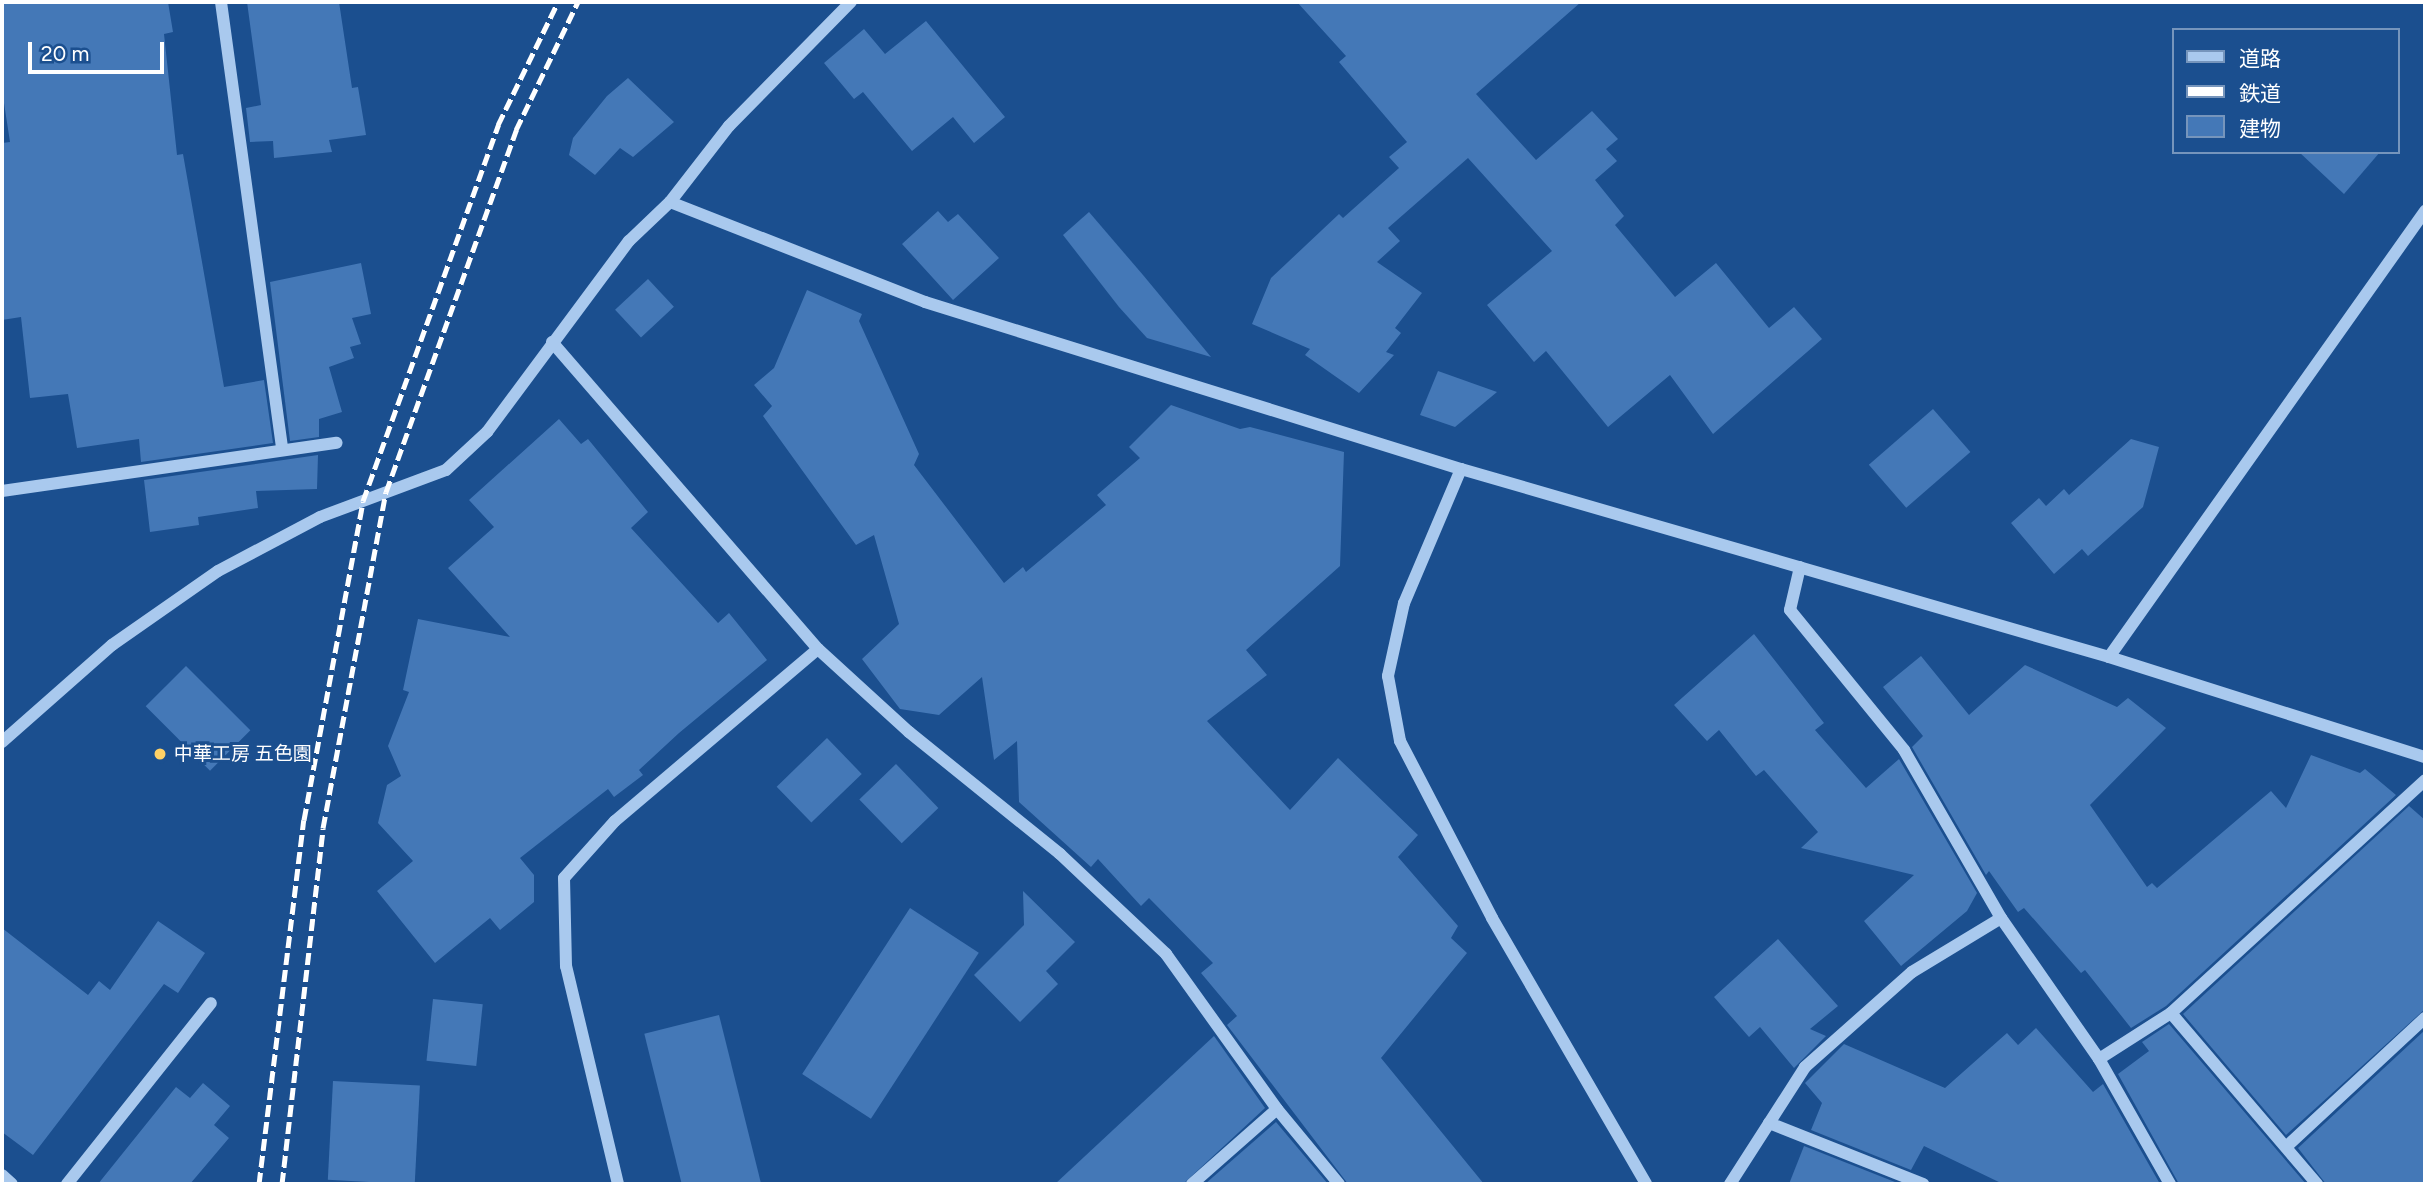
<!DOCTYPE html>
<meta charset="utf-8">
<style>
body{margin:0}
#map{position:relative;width:2427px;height:1186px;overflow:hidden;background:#1b4f8f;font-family:Figtree,"Noto Sans JP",sans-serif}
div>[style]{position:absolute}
.building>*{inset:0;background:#4478b7;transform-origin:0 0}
.minor>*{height:12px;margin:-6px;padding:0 6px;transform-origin:6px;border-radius:6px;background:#a9c9ee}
.rail>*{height:5px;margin-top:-2.5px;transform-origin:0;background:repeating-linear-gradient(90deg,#fff 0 12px,transparent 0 17px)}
.dots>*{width:19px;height:19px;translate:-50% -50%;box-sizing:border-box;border:4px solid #1b4f8f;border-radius:50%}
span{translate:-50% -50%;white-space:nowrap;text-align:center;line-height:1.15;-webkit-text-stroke:6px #1b4f8f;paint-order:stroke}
.poi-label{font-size:19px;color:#fff}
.left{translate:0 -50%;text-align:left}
.frame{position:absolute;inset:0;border:4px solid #fff;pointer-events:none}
.legend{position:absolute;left:2172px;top:28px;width:228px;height:126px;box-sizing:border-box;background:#1b4f8f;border:2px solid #7695bc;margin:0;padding:9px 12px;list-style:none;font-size:21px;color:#fff}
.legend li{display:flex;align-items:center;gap:14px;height:35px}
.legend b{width:35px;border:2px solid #7695bc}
.scale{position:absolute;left:28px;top:42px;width:136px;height:32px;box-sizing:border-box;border:4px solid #fff;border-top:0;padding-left:9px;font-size:21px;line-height:24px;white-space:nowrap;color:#fff;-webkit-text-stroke:5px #1b4f8f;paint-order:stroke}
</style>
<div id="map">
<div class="building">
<div style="clip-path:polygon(2px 2px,168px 2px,173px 32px,164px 34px,177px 155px,183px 154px,224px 387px,264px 380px,273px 443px,141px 462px,139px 439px,77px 448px,68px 394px,30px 398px,21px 317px,2px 320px,2px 143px,10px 142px,2px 90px)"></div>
<div style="clip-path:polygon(247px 2px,339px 2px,352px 88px,358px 87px,366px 135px,329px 140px,332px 152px,274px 158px,273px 141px,250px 142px,246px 108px,261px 105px)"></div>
<div style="clip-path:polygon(1297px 2px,1581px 2px,1476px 94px,1536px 160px,1592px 111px,1618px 139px,1606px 149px,1617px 161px,1595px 180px,1624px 216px,1615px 225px,1675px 297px,1716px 263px,1769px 328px,1794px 307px,1822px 339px,1713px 434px,1670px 375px,1608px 427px,1546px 351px,1534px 362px,1487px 305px,1552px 251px,1468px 158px,1388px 228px,1400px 241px,1377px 262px,1422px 293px,1395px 328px,1401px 333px,1386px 352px,1394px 355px,1359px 393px,1305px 355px,1310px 349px,1252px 324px,1271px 278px,1339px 214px,1343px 218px,1399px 168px,1389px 157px,1407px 142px,1339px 62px,1346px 56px)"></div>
<div style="clip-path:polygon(926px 21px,1005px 117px,974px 143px,953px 117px,912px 151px,863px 92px,854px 99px,824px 63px,864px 29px,885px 54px)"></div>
<div style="clip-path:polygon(628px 78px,674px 122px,633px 157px,620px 148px,595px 175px,569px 155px,573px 138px,607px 96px)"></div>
<div style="clip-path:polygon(2299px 152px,2380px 152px,2344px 194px)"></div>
<div style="clip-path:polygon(938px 211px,948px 222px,958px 214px,999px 258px,953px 300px,902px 244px)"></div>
<div style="clip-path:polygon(1089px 212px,1143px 275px,1211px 357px,1147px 338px,1119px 307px,1063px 235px)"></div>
<div style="clip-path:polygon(361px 263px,371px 314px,352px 318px,361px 344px,350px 347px,354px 358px,329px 367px,342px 412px,319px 419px,319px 437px,290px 441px,270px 282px)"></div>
<div style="left:648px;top:279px;width:38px;height:45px;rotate:47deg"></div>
<div style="clip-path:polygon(807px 290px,862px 314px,859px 321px,919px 454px,914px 465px,1004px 583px,1023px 567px,1026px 572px,1106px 505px,1097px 495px,1140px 458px,1129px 447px,1171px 405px,1240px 429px,1250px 427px,1344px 452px,1340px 566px,1246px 650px,1267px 675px,1207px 721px,1290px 810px,1338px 758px,1418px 835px,1398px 857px,1458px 926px,1451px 938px,1467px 953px,1381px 1058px,1484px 1184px,1348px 1184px,1227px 1025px,1237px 1016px,1201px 973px,1213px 963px,1149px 898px,1141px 906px,1098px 859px,1091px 867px,1019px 802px,1017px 741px,994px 760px,982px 677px,939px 715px,900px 709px,862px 659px,899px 624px,874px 535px,856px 545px,763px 416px,772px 406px,754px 385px,774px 368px)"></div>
<div style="clip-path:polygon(1438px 371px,1497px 392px,1455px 427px,1420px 415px)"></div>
<div style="left:1933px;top:409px;width:57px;height:85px;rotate:49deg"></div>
<div style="clip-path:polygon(559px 419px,581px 444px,588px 439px,648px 512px,631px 528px,718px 623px,729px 613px,767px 660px,679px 733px,639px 770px,643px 775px,614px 797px,608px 789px,520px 858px,534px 875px,534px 902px,500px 930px,490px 918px,435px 963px,377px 891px,413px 861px,378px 823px,387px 785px,401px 776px,388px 746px,409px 692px,403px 690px,418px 619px,510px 637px,448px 568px,494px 527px,469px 500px)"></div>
<div style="clip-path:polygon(2131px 439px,2159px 447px,2143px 507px,2088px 556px,2082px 549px,2054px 574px,2011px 523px,2039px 498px,2046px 506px,2064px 489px,2069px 495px)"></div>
<div style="clip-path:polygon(318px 455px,317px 489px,256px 491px,258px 508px,198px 517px,199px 525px,150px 532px,144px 480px)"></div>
<div style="clip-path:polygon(1754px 634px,1824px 723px,1815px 730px,1866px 788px,1899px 759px,1977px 893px,1967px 911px,1901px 966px,1864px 921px,1914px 875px,1801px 848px,1818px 832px,1764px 770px,1756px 776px,1719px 730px,1707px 741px,1674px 705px)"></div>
<div style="clip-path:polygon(1921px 656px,1969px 715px,2025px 665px,2117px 707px,2128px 698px,2166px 728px,2090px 805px,2147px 887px,2152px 883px,2157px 888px,2271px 791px,2286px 808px,2311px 755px,2360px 773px,2365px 769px,2396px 795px,2166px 1006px,2131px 1028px,2085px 970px,2081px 973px,2024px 908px,2018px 912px,1989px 871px,1986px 875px,1912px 747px,1923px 736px,1883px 687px)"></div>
<div style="left:186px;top:666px;width:91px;height:57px;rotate:45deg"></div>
<div style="left:827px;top:738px;width:50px;height:70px;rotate:46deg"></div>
<div style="left:896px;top:764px;width:61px;height:51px;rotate:46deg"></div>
<div style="clip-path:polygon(2409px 806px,2425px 820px,2425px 1009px,2286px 1135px,2183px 1014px)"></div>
<div style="clip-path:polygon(1023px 891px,1075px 942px,1046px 971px,1058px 984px,1020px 1022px,974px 975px,1024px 925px)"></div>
<div style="left:910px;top:908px;width:82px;height:198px;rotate:33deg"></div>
<div style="clip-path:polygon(158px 921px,205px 953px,178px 993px,164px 984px,33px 1155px,2px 1132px,2px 928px,88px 995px,99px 981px,110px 990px)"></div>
<div style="clip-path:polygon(1778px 939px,1838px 1006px,1810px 1029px,1826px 1036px,1794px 1068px,1760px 1027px,1749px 1037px,1714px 997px)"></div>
<div style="left:433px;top:999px;width:50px;height:62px;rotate:6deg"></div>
<div style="left:719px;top:1015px;width:174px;height:77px;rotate:76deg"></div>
<div style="clip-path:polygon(2169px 1024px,2306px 1184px,2179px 1184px,2118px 1074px,2149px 1051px,2142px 1042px)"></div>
<div style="clip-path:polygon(2036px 1028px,2093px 1092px,2103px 1084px,2160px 1184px,2003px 1184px,1924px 1146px,1911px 1170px,1811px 1130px,1822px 1103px,1805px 1083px,1844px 1044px,1945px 1088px,2007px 1033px,2018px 1045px)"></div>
<div style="clip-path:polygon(2425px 1030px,2425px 1184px,2326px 1184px,2298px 1148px)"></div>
<div style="clip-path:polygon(1214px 1036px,1265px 1108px,1183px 1184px,1055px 1184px)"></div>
<div style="left:333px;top:1081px;width:87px;height:99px;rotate:3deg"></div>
<div style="clip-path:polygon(203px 1083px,230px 1106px,214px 1125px,229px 1138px,190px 1184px,98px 1184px,176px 1087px,190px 1098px)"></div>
<div style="clip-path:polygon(1276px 1122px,1328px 1184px,1205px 1184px)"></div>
<div style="clip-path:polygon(1804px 1146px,1900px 1184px,1789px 1184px)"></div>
</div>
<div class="minor">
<div style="left:221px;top:2px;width:450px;rotate:82.2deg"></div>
<div style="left:670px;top:202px;width:274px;rotate:21.4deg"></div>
<div style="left:925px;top:302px;width:561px;rotate:17.31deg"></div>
<div style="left:1461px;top:469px;width:675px;rotate:16.18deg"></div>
<div style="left:2109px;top:657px;width:331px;rotate:17.6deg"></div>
<div style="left:552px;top:342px;width:406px;rotate:49.1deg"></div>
<div style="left:818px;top:649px;width:123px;rotate:42.4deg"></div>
<div style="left:909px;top:732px;width:194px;rotate:38.9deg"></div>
<div style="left:1060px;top:854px;width:146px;rotate:43.3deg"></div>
<div style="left:1166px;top:954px;width:191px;rotate:54.4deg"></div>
<div style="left:1277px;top:1109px;width:97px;rotate:50.4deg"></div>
<div style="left:1461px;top:469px;width:146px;rotate:113deg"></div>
<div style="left:1404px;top:603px;width:75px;rotate:102.4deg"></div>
<div style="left:1388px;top:676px;width:66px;rotate:79.5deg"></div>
<div style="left:1400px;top:741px;width:199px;rotate:62.5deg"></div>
<div style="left:1492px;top:918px;width:307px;rotate:59.9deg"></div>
<div style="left:2px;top:491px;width:338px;rotate:-8.2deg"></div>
<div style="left:1800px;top:567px;width:44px;rotate:103.1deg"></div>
<div style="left:1790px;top:610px;width:181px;rotate:50.8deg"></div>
<div style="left:1904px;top:750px;width:194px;rotate:60deg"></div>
<div style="left:2001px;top:918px;width:172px;rotate:55.2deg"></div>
<div style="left:2099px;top:1059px;width:144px;rotate:60.4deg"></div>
<div style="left:2109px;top:657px;width:547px;rotate:-54.68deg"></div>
<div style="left:2px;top:742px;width:147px;rotate:-41.4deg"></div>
<div style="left:112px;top:645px;width:129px;rotate:-34.9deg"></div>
<div style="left:218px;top:571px;width:115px;rotate:-27.9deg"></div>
<div style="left:320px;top:517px;width:134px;rotate:-20.5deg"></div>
<div style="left:446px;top:470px;width:56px;rotate:-42.8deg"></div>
<div style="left:487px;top:432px;width:238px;rotate:-53.4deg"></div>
<div style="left:629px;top:241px;width:57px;rotate:-43.6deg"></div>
<div style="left:670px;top:202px;width:96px;rotate:-52.2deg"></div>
<div style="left:729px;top:126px;width:174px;rotate:-45.5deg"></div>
<div style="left:2171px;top:1013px;width:225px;rotate:49.5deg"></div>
<div style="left:2099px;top:1059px;width:85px;rotate:-32.6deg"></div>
<div style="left:2171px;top:1013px;width:345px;rotate:-42.5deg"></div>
<div style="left:1769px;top:1123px;width:166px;rotate:21.6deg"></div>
<div style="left:2286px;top:1147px;width:190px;rotate:-42.9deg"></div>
<div style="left:2px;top:1175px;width:13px;rotate:42deg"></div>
<div style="left:67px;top:1184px;width:231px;rotate:-51.5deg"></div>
<div style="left:618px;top:1184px;width:224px;rotate:-103.4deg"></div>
<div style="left:566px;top:966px;width:88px;rotate:-91.3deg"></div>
<div style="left:564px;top:878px;width:76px;rotate:-48.2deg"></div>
<div style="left:615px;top:821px;width:266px;rotate:-40.3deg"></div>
<div style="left:1192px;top:1184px;width:113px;rotate:-41.4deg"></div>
<div style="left:1730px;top:1184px;width:139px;rotate:-57.3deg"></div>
<div style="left:1805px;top:1067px;width:143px;rotate:-41.6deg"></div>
<div style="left:1912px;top:972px;width:104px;rotate:-31.2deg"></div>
</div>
<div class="rail">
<div style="left:259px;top:1184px;width:367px;rotate:-83deg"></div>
<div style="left:304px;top:820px;width:324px;rotate:-79.5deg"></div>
<div style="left:363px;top:501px;width:400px;rotate:-70.2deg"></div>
<div style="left:498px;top:125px;width:137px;rotate:-64deg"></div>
<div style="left:282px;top:1184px;width:358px;rotate:-83.4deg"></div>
<div style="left:323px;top:828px;width:342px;rotate:-79.4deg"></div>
<div style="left:386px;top:492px;width:385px;rotate:-70.2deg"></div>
<div style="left:516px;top:130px;width:142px;rotate:-64.2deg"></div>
</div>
<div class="dots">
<div style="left:160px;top:754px;background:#ffd166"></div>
</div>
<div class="poi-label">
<span class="left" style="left:174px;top:754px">中華工房 五色園</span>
</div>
<div class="frame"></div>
<ul class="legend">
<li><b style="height:9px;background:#a9c9ee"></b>道路</li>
<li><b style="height:9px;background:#fff"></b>鉄道</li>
<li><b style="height:19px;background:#4478b7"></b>建物</li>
</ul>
<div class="scale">20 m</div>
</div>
